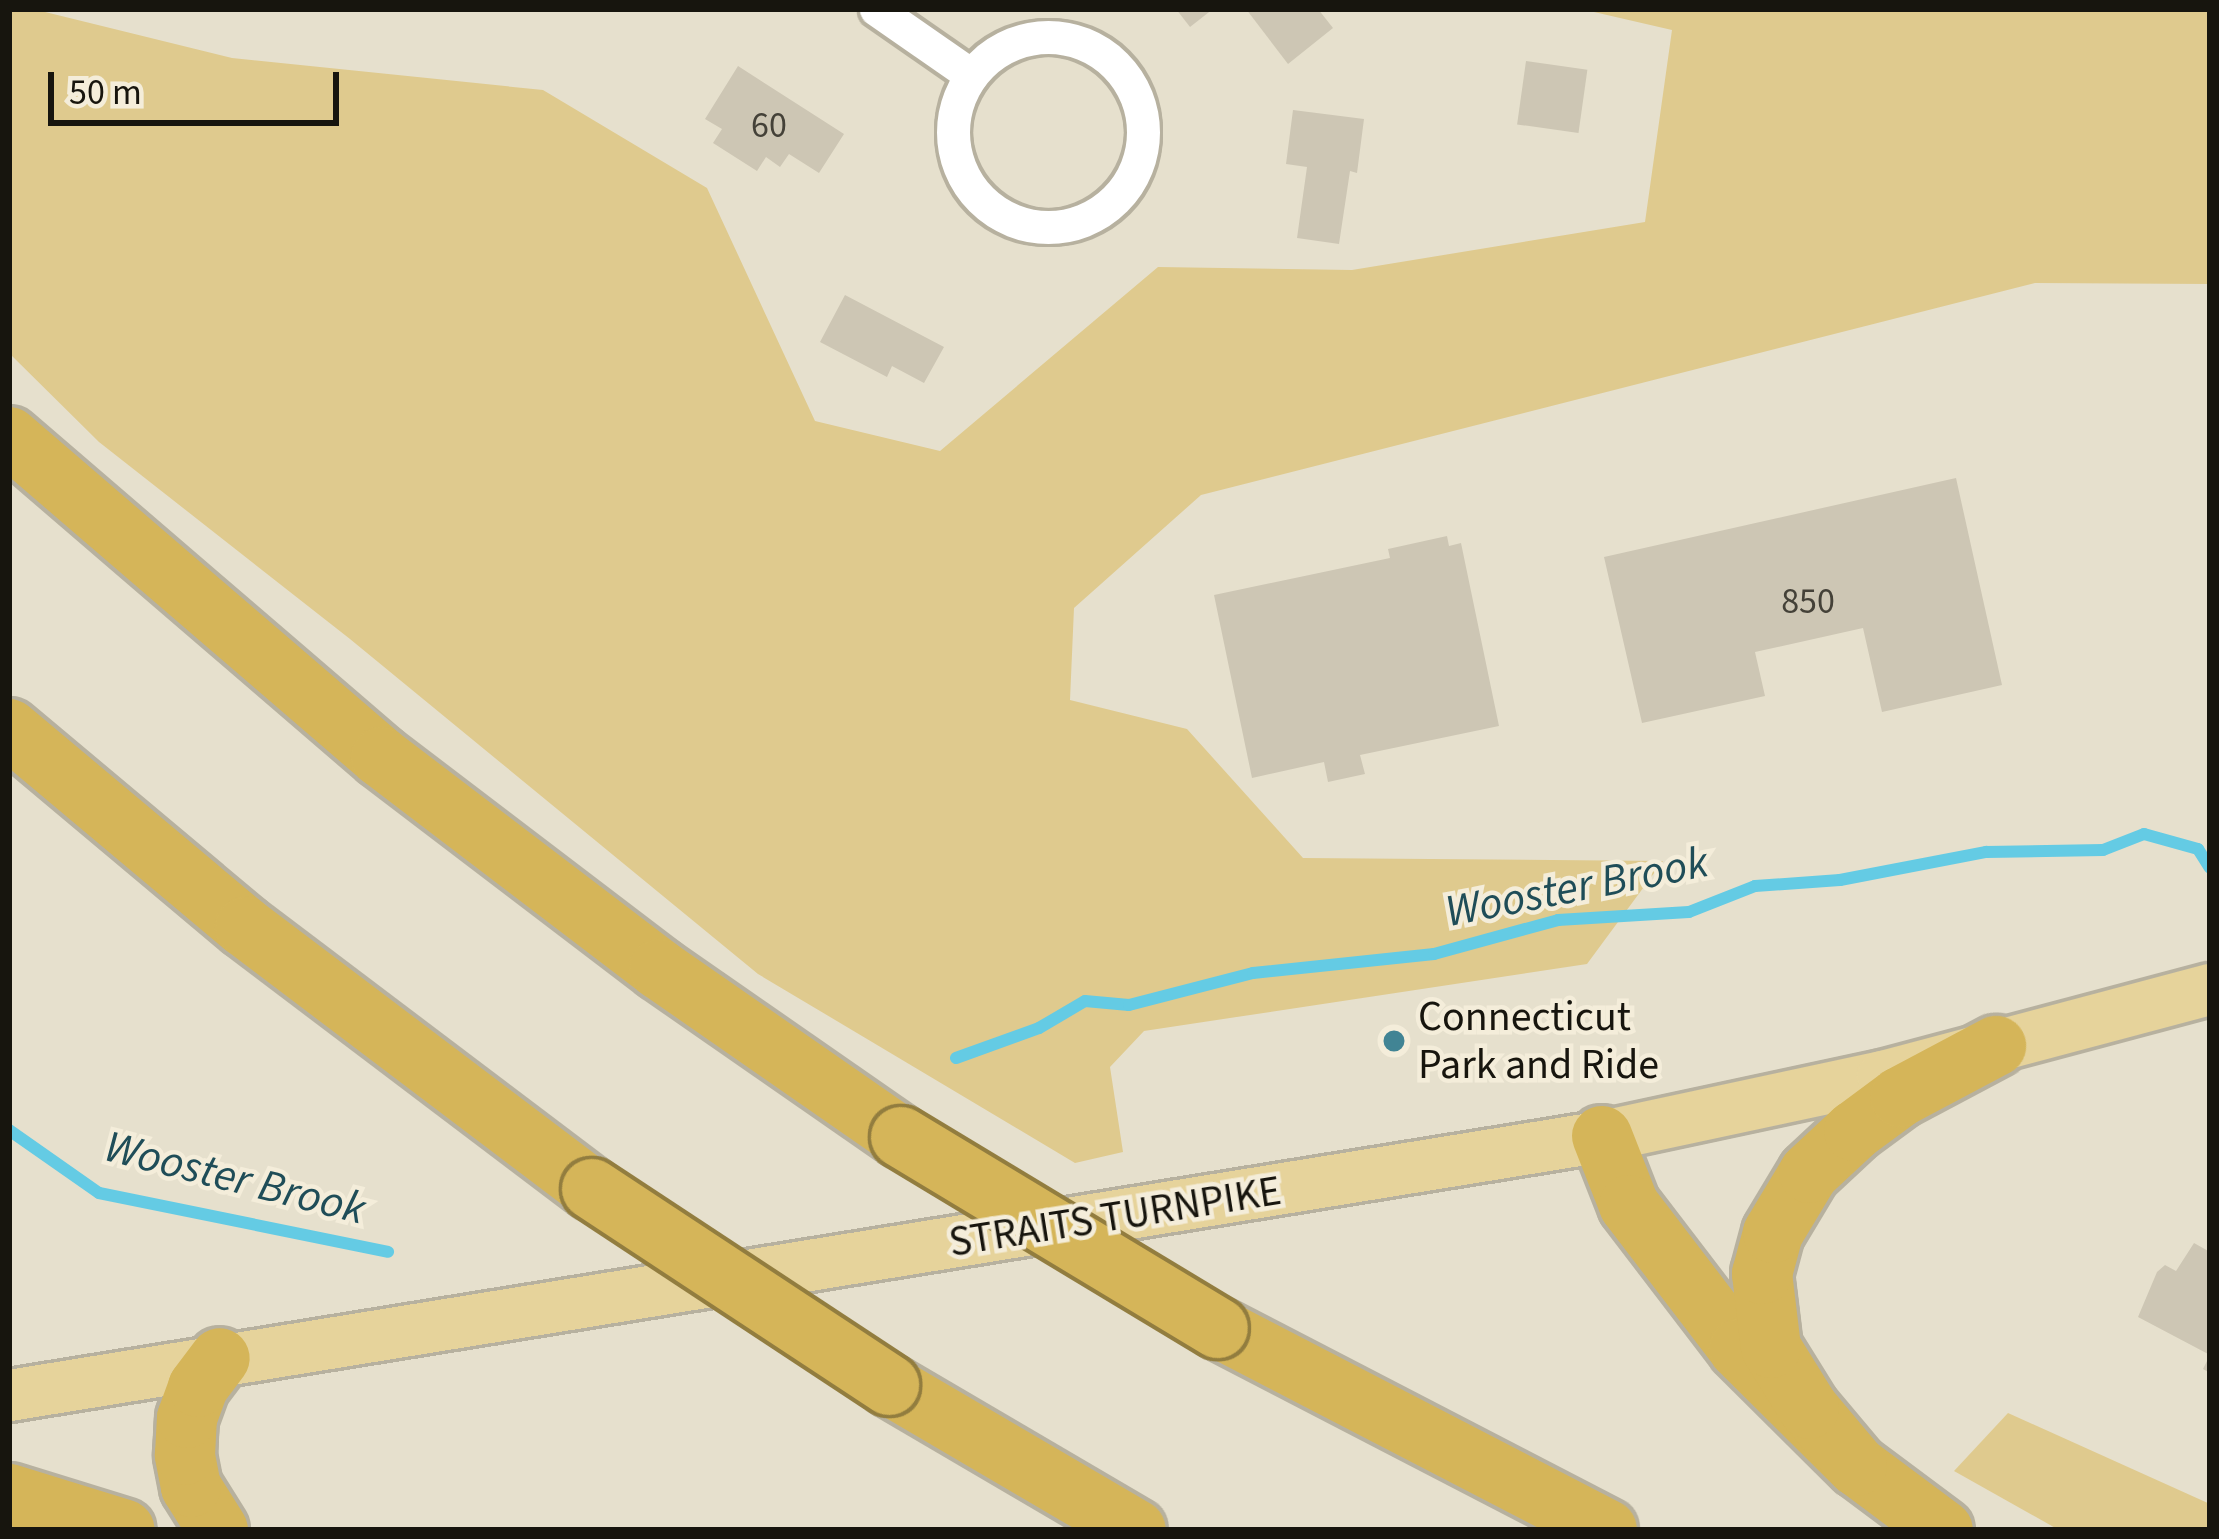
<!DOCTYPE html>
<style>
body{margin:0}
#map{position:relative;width:2219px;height:1539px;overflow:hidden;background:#e6e0cd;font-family:"Source Sans 3",sans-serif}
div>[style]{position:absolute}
.green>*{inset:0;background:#dfca8e}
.stream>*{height:12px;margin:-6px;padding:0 6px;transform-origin:6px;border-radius:6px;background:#64cbe4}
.building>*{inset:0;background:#cdc6b4;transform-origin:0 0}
.roads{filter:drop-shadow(3px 0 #b7b19f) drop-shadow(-3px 0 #b7b19f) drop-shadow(0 3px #b7b19f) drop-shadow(0 -3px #b7b19f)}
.street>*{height:33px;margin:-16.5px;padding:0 16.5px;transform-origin:16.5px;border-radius:16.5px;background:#fff}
.street>.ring{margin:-16.5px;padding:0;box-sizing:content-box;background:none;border:33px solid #fff;border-radius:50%}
.primary>*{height:51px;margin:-25.5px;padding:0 25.5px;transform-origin:25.5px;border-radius:25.5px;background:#e6d39b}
.highway>*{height:60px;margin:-30px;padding:0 30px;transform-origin:30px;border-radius:30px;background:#d5b559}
.bridges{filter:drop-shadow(3px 0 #927d3f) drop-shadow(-3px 0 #927d3f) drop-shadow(0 3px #927d3f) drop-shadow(0 -3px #927d3f)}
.highway-bridge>*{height:60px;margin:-30px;padding:0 30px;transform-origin:30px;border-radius:30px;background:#d5b559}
.dots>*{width:33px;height:33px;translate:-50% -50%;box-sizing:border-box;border:6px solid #f4edda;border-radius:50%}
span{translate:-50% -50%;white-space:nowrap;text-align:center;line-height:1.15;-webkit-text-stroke:9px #f4edda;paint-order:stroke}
.number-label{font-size:36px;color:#444138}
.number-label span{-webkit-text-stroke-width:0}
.poi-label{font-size:42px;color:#17150e}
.left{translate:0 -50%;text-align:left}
.street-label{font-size:42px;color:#17150e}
.water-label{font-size:45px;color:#1f4d58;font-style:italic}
.frame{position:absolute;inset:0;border:12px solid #17150e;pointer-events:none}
.scale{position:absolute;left:48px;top:72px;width:291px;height:54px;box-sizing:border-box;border:6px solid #17150e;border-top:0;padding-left:15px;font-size:36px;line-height:42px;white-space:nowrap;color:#17150e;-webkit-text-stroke:9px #f4edda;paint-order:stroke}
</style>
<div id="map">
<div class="green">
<div style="clip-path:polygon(9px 9px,33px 9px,232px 58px,543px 90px,707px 188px,815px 421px,940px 451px,1158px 267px,1352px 270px,1645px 222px,1672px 30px,1581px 9px,2210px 9px,2210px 284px,2035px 283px,1201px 495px,1074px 608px,1070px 700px,1187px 729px,1303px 858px,1663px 861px,1587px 964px,1144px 1031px,1110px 1067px,1123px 1152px,1075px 1163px,758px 974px,350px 639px,99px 442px,9px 353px)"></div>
<div style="clip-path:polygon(2008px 1413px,2210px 1504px,2210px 1530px,2059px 1530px,1954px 1471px)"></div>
</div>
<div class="stream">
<div style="left:956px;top:1058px;width:88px;rotate:-19.9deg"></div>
<div style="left:1039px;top:1028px;width:53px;rotate:-30.4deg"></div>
<div style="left:1085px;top:1001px;width:44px;rotate:5.2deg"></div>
<div style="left:1129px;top:1005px;width:128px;rotate:-14.5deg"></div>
<div style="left:1253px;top:973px;width:182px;rotate:-6deg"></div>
<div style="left:1434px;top:954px;width:129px;rotate:-15.3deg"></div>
<div style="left:1558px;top:920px;width:131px;rotate:-3.5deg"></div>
<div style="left:1689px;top:912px;width:71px;rotate:-21.5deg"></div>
<div style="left:1755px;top:886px;width:85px;rotate:-4deg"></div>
<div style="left:1840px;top:880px;width:149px;rotate:-10.9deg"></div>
<div style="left:1986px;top:852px;width:117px;rotate:-1deg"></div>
<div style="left:2103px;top:850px;width:44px;rotate:-21.3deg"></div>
<div style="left:2144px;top:834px;width:56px;rotate:15.5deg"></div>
<div style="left:2198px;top:849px;width:22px;rotate:58deg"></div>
<div style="left:9px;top:1130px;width:110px;rotate:35deg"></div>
<div style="left:99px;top:1193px;width:295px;rotate:11.5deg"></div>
</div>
<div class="building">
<div style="clip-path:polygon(1176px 9px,1213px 9px,1190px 27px)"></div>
<div style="clip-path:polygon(1246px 9px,1318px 9px,1333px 28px,1288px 64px)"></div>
<div style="left:1526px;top:61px;width:62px;height:64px;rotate:8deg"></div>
<div style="clip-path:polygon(738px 66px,844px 134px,819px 173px,789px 154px,780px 167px,766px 157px,757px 171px,713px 143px,722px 129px,705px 119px)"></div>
<div style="clip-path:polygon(1293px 110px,1364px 119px,1357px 173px,1350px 171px,1339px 244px,1297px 238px,1307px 167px,1286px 164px)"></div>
<div style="clip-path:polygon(845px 295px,944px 347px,924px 383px,892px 366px,887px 377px,820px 342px)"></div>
<div style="clip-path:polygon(1956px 478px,2002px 685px,1882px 712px,1863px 628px,1755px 652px,1765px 696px,1642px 723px,1604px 557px)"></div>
<div style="clip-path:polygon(1447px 536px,1449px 546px,1461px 543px,1499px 726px,1360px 755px,1365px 774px,1328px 782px,1324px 762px,1252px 778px,1214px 595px,1390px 558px,1388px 549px)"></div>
<div style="clip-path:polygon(2194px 1243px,2210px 1252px,2210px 1373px,2203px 1369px,2210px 1355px,2138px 1317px,2157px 1272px,2165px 1265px,2176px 1271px)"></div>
</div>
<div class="roads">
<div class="street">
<div style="left:876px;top:9px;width:116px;rotate:34.8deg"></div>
<div class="ring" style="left:953px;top:37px;width:157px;height:157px"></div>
</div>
<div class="primary">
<div style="left:9px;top:1395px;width:1614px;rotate:-9.23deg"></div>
<div style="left:1602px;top:1136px;width:286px;rotate:-12.1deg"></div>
<div style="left:1882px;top:1076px;width:339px;rotate:-14.9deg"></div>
</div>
<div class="highway">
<div style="left:9px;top:437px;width:491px;rotate:40.7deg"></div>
<div style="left:381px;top:757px;width:350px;rotate:37.3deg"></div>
<div style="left:659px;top:969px;width:295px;rotate:34.8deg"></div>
<div style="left:9px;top:729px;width:308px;rotate:40deg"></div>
<div style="left:245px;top:927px;width:435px;rotate:37.1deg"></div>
<div style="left:1602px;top:1136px;width:74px;rotate:68.6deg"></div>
<div style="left:1629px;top:1205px;width:181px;rotate:52.6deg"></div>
<div style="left:1739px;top:1349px;width:166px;rotate:44.8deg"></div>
<div style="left:1857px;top:1466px;width:107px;rotate:36.7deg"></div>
<div style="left:1218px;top:1328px;width:438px;rotate:27.4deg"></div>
<div style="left:889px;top:1385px;width:286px;rotate:30.4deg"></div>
<div style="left:1857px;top:1466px;width:75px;rotate:-130.1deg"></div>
<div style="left:1809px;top:1409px;width:72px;rotate:-121.9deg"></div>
<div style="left:1771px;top:1348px;width:75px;rotate:-96.9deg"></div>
<div style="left:1762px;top:1274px;width:42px;rotate:-75deg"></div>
<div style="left:1773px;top:1233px;width:70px;rotate:-59deg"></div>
<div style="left:1809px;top:1173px;width:62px;rotate:-43deg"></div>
<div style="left:1854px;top:1131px;width:57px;rotate:-36.5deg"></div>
<div style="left:1900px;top:1097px;width:109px;rotate:-28deg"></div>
<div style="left:9px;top:1494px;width:121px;rotate:17.2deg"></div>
<div style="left:218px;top:1530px;width:51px;rotate:-122.1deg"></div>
<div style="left:191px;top:1487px;width:33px;rotate:-101deg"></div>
<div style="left:185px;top:1455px;width:37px;rotate:-87deg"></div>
<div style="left:187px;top:1418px;width:33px;rotate:-70deg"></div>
<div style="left:198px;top:1387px;width:36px;rotate:-53deg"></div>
</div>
</div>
<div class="bridges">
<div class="highway-bridge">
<div style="left:901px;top:1137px;width:370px;rotate:31.1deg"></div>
<div style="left:592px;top:1189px;width:356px;rotate:33.4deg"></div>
</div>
</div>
<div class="dots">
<div style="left:1394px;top:1041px;background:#418494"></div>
</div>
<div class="number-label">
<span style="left:769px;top:126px">60</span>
<span style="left:1808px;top:602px">850</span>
</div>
<div class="poi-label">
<span class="left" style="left:1418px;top:1041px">Connecticut<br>Park and Ride</span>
</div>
<div class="street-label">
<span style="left:1115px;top:1217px;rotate:-9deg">STRAITS TURNPIKE</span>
</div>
<div class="water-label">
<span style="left:1577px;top:888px;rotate:-11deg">Wooster Brook</span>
<span style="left:235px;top:1179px;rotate:14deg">Wooster Brook</span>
</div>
<div class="frame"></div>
<div class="scale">50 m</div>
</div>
